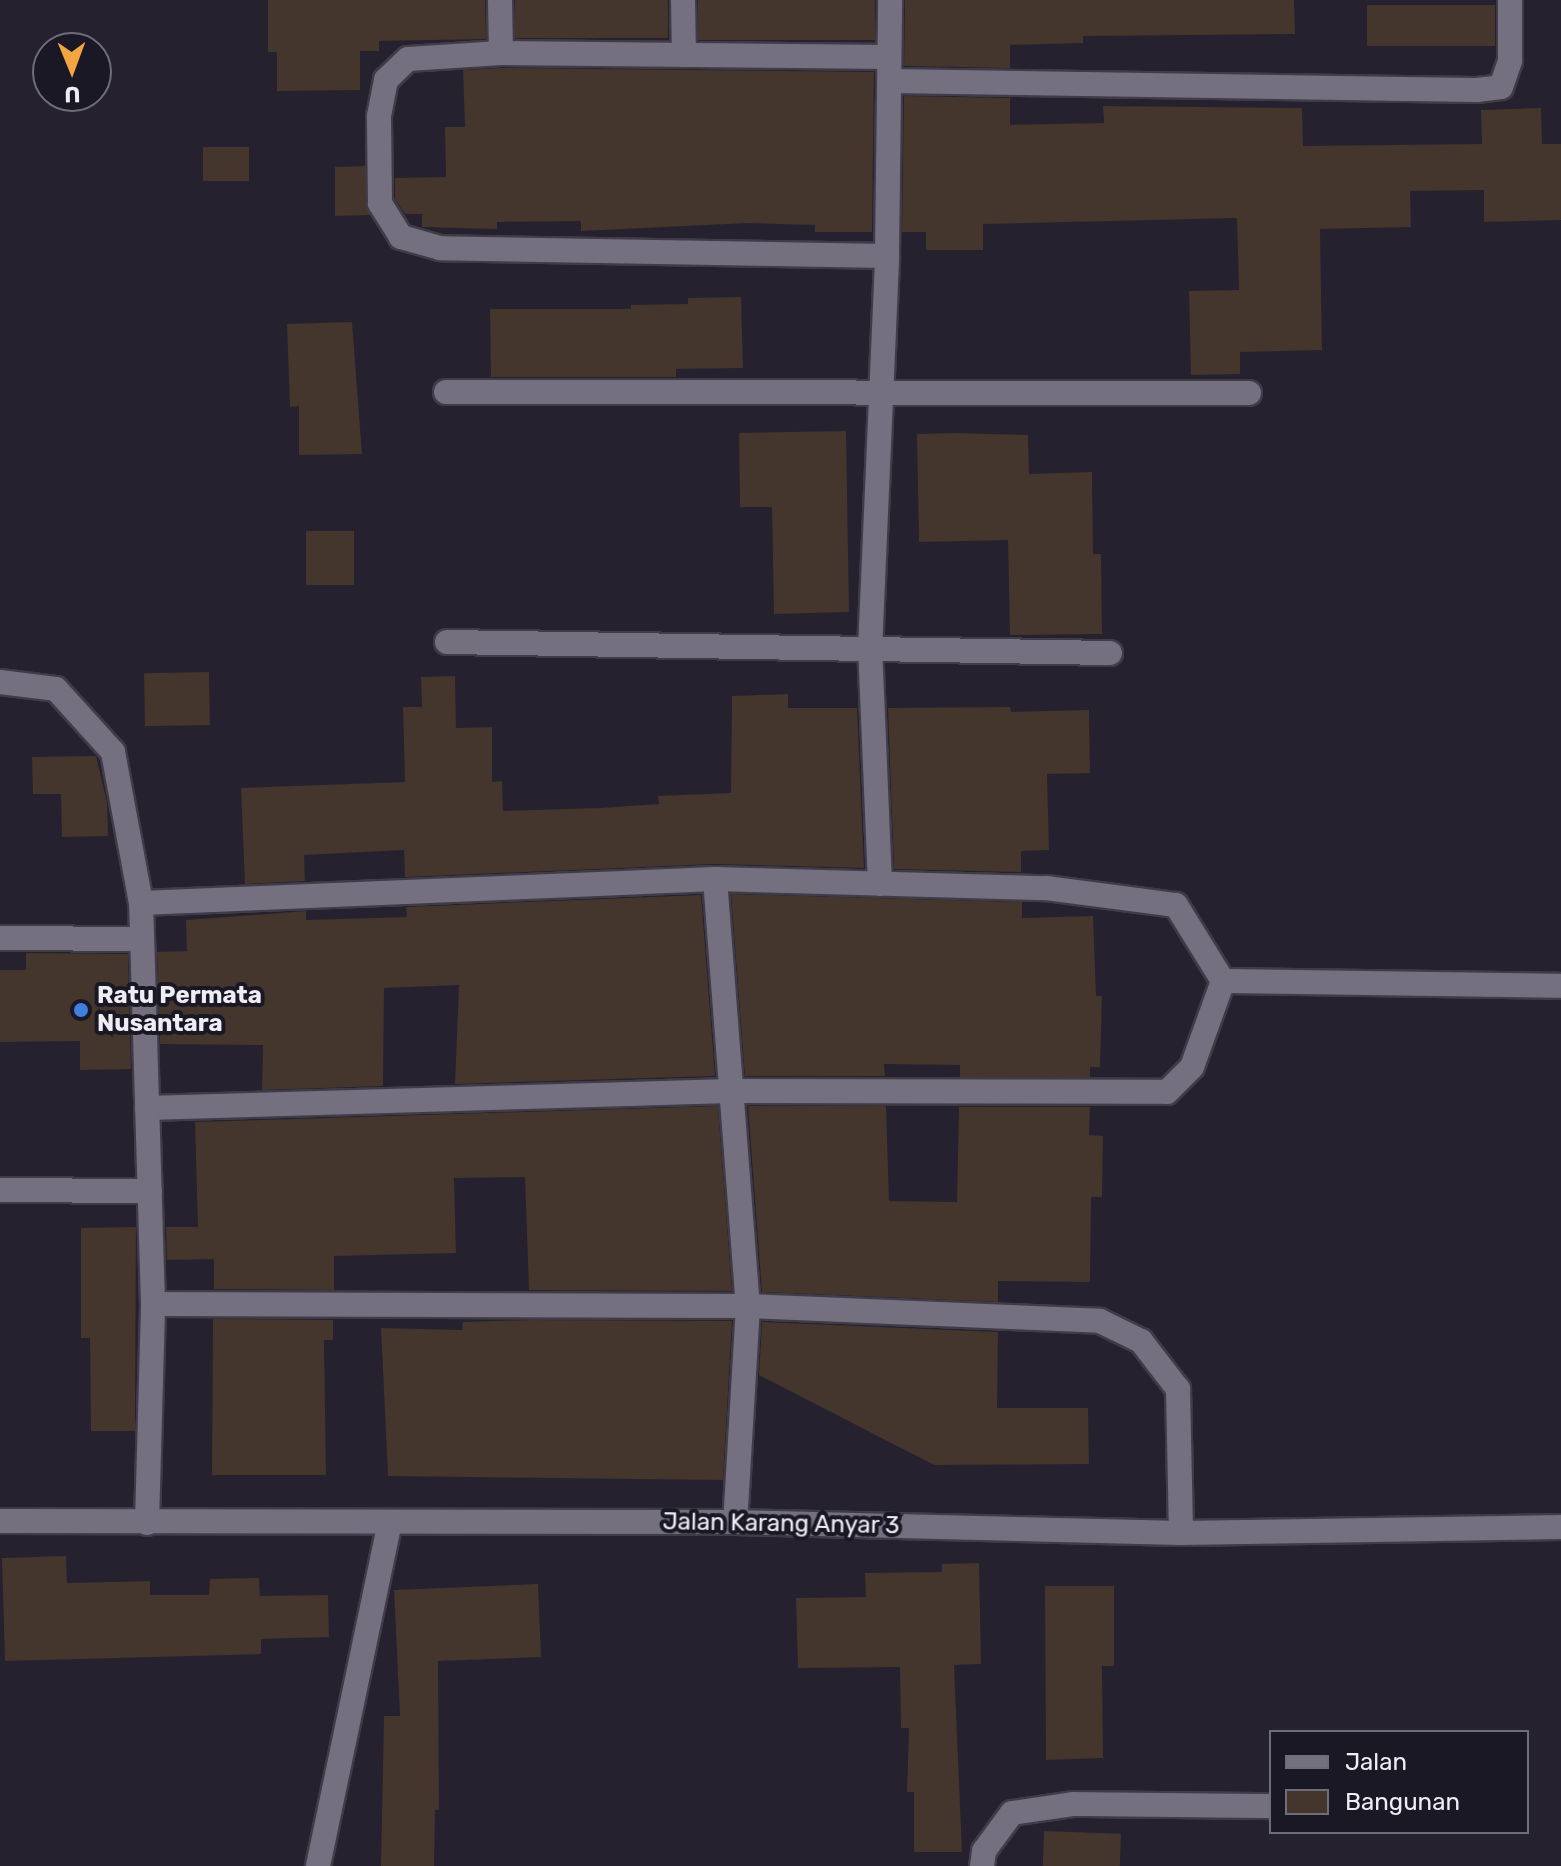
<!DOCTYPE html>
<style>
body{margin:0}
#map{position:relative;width:1561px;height:1866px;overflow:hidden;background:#25212f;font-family:Rubik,sans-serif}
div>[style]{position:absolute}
.building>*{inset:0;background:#44352d;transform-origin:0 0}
.roads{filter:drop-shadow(2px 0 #3f3c48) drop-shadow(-2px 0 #3f3c48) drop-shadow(0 2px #3f3c48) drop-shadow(0 -2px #3f3c48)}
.street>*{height:24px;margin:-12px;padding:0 12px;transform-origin:12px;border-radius:12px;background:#747080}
.dots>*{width:22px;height:22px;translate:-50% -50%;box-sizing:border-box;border:4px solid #1b1825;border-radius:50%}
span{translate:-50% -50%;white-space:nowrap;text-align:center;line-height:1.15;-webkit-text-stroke:8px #1b1825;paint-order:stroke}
.poi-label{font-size:24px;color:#eeecf5;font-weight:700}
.left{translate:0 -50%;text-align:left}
.street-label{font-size:24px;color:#eeecf5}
.legend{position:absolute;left:1269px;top:1730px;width:260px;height:104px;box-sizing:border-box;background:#1b1825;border:2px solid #6f6d78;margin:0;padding:10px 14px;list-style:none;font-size:24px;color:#eeecf5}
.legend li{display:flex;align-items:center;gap:16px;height:40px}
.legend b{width:40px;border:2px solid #6f6d78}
.north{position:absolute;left:32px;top:32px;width:80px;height:80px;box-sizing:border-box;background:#1b1825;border:2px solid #6f6d78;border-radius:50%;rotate:179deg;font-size:22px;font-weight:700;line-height:32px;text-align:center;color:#eeecf5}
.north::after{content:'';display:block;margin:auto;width:28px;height:36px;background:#f2a541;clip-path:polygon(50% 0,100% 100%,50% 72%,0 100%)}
</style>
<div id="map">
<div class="building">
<div style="clip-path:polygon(268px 0,485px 0,486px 39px,379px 41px,379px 51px,360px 51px,360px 90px,277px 91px,277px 52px,268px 52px)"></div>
<div style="left:515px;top:0;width:153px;height:38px"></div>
<div style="left:698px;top:0;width:177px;height:40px"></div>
<div style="clip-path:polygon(905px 0,1294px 0,1295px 34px,1083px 36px,1083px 43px,1010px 45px,1010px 68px,904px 66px)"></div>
<div style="left:1495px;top:5px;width:41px;height:128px;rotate:90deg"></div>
<div style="clip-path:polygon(501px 68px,874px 72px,872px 232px,815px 232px,815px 225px,749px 223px,581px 231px,581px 221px,497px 222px,497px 229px,422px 227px,422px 214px,405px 214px,395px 199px,395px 178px,446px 177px,445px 127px,465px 127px,463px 70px)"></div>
<div style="clip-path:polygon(904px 96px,1010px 98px,1010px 125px,1104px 123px,1103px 106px,1302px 108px,1303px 146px,1482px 144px,1481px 110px,1541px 108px,1542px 144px,1561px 144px,1561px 220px,1484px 222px,1484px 190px,1410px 191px,1411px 227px,1320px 229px,1322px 350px,1240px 352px,1240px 374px,1191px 375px,1189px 291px,1239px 290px,1237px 218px,983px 224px,983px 250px,926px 250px,926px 232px,902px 232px)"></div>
<div style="left:203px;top:147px;width:46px;height:34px"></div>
<div style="clip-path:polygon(365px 166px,370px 215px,335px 216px,335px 167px)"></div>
<div style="clip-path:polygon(741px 297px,743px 368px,676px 369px,676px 377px,491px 377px,490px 309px,631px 309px,631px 305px,688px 304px,688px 298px)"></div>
<div style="clip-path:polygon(352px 322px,362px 454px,299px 455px,299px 406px,290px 407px,287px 324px)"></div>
<div style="clip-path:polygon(846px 431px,849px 612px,774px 614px,772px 507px,740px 507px,739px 433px)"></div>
<div style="clip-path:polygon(955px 433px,1028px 435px,1029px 474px,1092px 472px,1093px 554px,1101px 554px,1102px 634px,1010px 635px,1008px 540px,919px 542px,917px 434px)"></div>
<div style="left:306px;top:531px;width:48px;height:54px"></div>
<div style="left:209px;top:672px;width:53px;height:65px;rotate:89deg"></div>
<div style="clip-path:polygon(455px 676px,456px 728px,492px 727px,492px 782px,502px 781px,503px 811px,600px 808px,659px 804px,658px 796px,731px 793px,732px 696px,788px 694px,788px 708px,857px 708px,864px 868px,715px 864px,405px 877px,404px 850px,304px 855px,305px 881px,245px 884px,241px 788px,405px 782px,403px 707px,422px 707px,421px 677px)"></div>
<div style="clip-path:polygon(1010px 707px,1011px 712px,1089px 710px,1090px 773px,1047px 774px,1049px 850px,1021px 851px,1021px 872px,894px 869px,888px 708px)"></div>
<div style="clip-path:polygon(96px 756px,107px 802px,108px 836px,62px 837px,61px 794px,33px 794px,32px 757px)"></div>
<div style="clip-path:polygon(731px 894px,1022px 902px,1022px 918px,1093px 916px,1096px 996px,1102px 996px,1100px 1067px,1090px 1067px,1090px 1077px,960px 1077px,960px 1065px,884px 1064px,885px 1076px,745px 1076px)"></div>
<div style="clip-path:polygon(701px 895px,715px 1076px,455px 1084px,459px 985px,384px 988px,383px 1086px,262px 1090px,263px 1045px,160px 1044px,157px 952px,187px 951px,186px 920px,306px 911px,306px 920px,407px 917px,406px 907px)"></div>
<div style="clip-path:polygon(26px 953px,128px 954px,131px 1069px,80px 1070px,80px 1041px,0 1042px,0 970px,26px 970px)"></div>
<div style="clip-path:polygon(718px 1106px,732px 1291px,529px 1290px,525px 1177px,454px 1178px,456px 1253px,334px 1256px,334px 1290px,214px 1289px,214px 1259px,167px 1260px,166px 1227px,198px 1227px,195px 1122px)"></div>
<div style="clip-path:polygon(748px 1106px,886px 1106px,889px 1201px,957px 1202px,959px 1107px,1090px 1107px,1089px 1135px,1103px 1136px,1102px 1197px,1091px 1197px,1090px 1282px,998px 1281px,998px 1302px,762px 1292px)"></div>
<div style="clip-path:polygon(136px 1227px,135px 1431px,91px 1431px,90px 1338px,81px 1338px,81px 1228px)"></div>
<div style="clip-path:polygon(333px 1320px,333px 1340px,324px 1340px,326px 1475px,212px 1475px,213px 1319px)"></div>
<div style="clip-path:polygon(530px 1320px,732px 1321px,723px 1480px,388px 1476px,381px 1328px,462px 1330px,463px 1322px)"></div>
<div style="clip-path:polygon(762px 1322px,998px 1332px,997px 1408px,1088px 1408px,1089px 1464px,934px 1465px,759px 1375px)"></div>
<div style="clip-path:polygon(66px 1556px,67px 1583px,150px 1581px,150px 1595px,209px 1595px,210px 1579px,259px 1578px,260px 1596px,328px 1595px,329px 1637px,261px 1639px,261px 1654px,5px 1661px,2px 1558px)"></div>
<div style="clip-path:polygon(979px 1563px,981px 1664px,954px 1665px,962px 1852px,914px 1852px,914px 1792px,907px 1792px,909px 1728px,901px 1728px,900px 1667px,798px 1668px,796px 1598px,866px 1597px,865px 1573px,942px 1572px,942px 1564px)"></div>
<div style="clip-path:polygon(538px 1584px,541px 1657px,438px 1661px,439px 1810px,435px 1810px,434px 1866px,381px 1866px,384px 1716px,400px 1716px,394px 1590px)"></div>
<div style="clip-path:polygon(1045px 1586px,1114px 1586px,1114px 1666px,1102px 1666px,1103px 1758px,1046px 1760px)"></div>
<div style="left:1044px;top:1831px;width:77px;height:35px;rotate:2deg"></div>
</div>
<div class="roads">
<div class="street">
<div style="left:500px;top:0;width:53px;rotate:88.9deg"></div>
<div style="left:683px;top:0;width:55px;rotate:89deg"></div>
<div style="left:890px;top:81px;width:587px;rotate:0.88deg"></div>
<div style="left:1477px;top:90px;width:24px;rotate:-7deg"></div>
<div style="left:1501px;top:87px;width:28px;rotate:-71deg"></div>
<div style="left:1510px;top:61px;width:61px;rotate:-90deg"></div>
<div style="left:887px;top:256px;width:447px;rotate:-179deg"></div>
<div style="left:440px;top:248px;width:41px;rotate:-164.2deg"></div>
<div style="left:401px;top:237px;width:40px;rotate:-122deg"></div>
<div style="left:380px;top:203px;width:87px;rotate:-90.7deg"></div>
<div style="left:379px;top:116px;width:37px;rotate:-79deg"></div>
<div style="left:386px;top:80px;width:30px;rotate:-44deg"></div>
<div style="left:408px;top:59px;width:93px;rotate:-3.7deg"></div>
<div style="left:501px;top:53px;width:388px;rotate:0.6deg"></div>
<div style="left:446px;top:392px;width:803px;rotate:0.07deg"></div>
<div style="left:447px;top:642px;width:663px;rotate:0.95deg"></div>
<div style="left:0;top:682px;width:56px;rotate:7.1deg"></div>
<div style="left:56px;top:689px;width:85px;rotate:47.9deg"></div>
<div style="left:113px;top:752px;width:154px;rotate:79.5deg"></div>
<div style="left:715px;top:879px;width:428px;rotate:85.6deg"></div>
<div style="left:748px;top:1306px;width:216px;rotate:93.4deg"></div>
<div style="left:880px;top:884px;width:234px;rotate:-92.4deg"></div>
<div style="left:870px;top:650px;width:394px;rotate:-87.5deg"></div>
<div style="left:887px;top:256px;width:256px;rotate:-89.3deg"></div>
<div style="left:0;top:938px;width:142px;rotate:0.4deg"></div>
<div style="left:147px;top:1108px;width:584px;rotate:-1.67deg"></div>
<div style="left:731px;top:1091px;width:436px;rotate:0.1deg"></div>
<div style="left:1167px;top:1092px;width:35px;rotate:-45deg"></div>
<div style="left:1192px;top:1067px;width:91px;rotate:-70.2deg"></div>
<div style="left:0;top:1190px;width:150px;rotate:0.4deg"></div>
<div style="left:153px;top:1304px;width:595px;rotate:0.19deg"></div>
<div style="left:748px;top:1306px;width:352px;rotate:2.4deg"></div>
<div style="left:1100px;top:1321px;width:46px;rotate:26deg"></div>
<div style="left:1141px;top:1341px;width:61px;rotate:52.4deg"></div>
<div style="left:1178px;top:1389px;width:144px;rotate:88.8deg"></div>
<div style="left:0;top:1521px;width:735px;rotate:0.08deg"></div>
<div style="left:735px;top:1522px;width:446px;rotate:1.4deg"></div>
<div style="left:1181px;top:1533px;width:380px;rotate:-0.9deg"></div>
<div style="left:147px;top:1523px;width:219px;rotate:-88.4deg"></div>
<div style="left:153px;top:1304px;width:401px;rotate:-91.7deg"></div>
<div style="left:141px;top:903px;width:575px;rotate:-2.39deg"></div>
<div style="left:715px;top:879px;width:331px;rotate:1.6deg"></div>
<div style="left:1046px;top:888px;width:131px;rotate:7.5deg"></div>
<div style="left:1176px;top:905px;width:89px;rotate:58.3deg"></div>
<div style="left:1223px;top:981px;width:338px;rotate:0.8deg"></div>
<div style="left:318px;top:1866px;width:351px;rotate:-78.2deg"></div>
<div style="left:982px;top:1866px;width:15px;rotate:-82deg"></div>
<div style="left:984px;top:1851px;width:47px;rotate:-53.6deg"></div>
<div style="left:1012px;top:1813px;width:63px;rotate:-8.3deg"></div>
<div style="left:1074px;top:1804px;width:197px;rotate:0.6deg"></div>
</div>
</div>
<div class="dots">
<div style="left:81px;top:1010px;background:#3f7fe0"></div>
</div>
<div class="poi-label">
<span class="left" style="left:97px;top:1010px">Ratu Permata<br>Nusantara</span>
</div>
<div class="street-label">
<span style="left:781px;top:1524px;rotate:1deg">Jalan Karang Anyar 3</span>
</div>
<ul class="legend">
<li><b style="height:10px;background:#747080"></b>Jalan</li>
<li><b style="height:22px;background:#44352d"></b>Bangunan</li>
</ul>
<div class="north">U</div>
</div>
